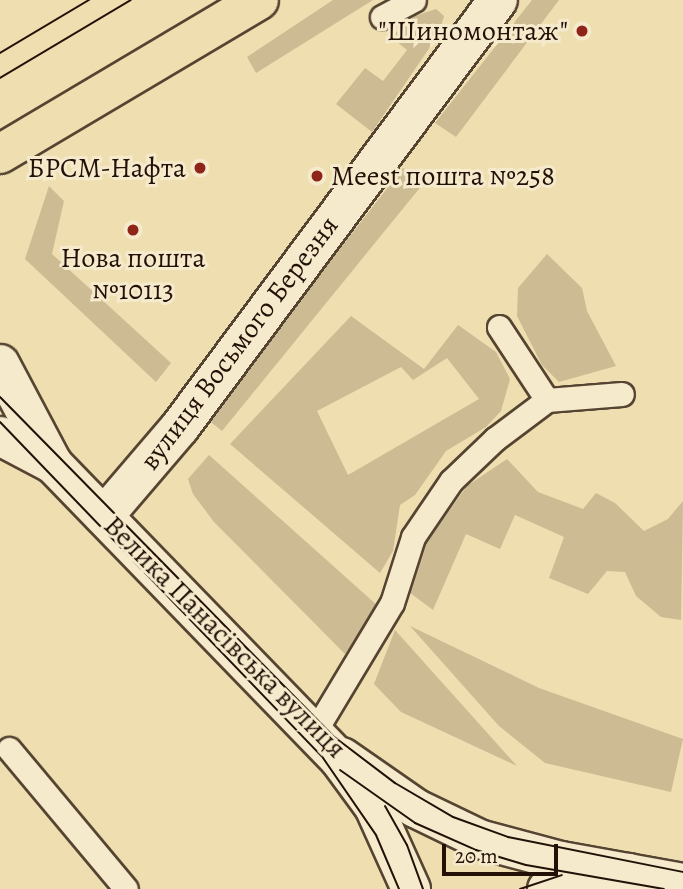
<!DOCTYPE html>
<meta charset="utf-8">
<style>
body{margin:0}
#map{position:relative;width:683px;height:889px;overflow:hidden;background:#efdeb0;font-family:Alegreya,serif}
div>[style]{position:absolute}
.green>*{inset:0;background:#ccbb93}
.roads{filter:drop-shadow(2px 0 #564432) drop-shadow(-2px 0 #564432) drop-shadow(0 2px #564432) drop-shadow(0 -2px #564432)}
.service>*{height:23px;margin:-11.5px;padding:0 11.5px;transform-origin:11.5px;border-radius:11.5px;background:#f5eacc}
.minor>*{height:38px;margin:-19px;padding:0 19px;transform-origin:19px;border-radius:19px;background:#f5eacc}
.tertiary>*{height:38px;margin:-19px;padding:0 19px;transform-origin:19px;border-radius:19px;background:#f5eacc}
.secondary>*{height:38px;margin:-19px;padding:0 19px;transform-origin:19px;border-radius:19px;background:#f5eacc}
.primary>*{height:38px;margin:-19px;padding:0 19px;transform-origin:19px;border-radius:19px;background:#efdeb0}
.tram>*{height:2px;margin:-1px;padding:0 1px;transform-origin:1px;border-radius:1px;background:#231108}
.dots>*{width:19px;height:19px;translate:-50% -50%;box-sizing:border-box;border:4px solid #f5eacc;border-radius:50%}
span{translate:-50% -50%;white-space:nowrap;text-align:center;line-height:1.15;-webkit-text-stroke:6px #f5eacc;paint-order:stroke}
.poi-label{font-size:28px;color:#231108}
.right{translate:-100% -50%;text-align:right}
.left{translate:0 -50%;text-align:left}
.street-label{font-size:28px;color:#231108}
.scale{position:absolute;left:442px;top:844px;width:116px;height:32px;box-sizing:border-box;border:4px solid #231108;border-top:0;padding-left:9px;font-size:21px;line-height:24px;white-space:nowrap;color:#231108;-webkit-text-stroke:5px #f5eacc;paint-order:stroke}
</style>
<div id="map">
<div class="green">
<div style="clip-path:polygon(333px 0,373px 0,256px 73px,247px 57px)"></div>
<div style="clip-path:polygon(532px 0,559px 0,456px 137px,435px 123px)"></div>
<div style="clip-path:polygon(436px 9px,444px 16px,439px 34px,372px 132px,336px 104px,365px 68px,383px 81px,407px 50px,391px 37px,415px 16px)"></div>
<div style="clip-path:polygon(403px 168px,427px 179px,222px 431px,207px 419px)"></div>
<div style="clip-path:polygon(49px 186px,64px 201px,52px 254px,171px 363px,156px 382px,25px 259px)"></div>
<div style="clip-path:polygon(547px 254px,582px 288px,587px 311px,616px 366px,559px 382px,542px 365px,517px 316px,518px 288px)"></div>
<div style="clip-path:polygon(evenodd,351px 316px,424px 369px,458px 325px,496px 352px,510px 379px,501px 411px,486px 427px,446px 451px,415px 495px,400px 505px,393px 551px,380px 573px,230px 444px,351px 316px,447px 358px,479px 399px,348px 475px,317px 411px,401px 367px,413px 380px,447px 358px)"></div>
<div style="clip-path:polygon(209px 455px,378px 606px,345px 654px,214px 522px,193px 494px,188px 479px)"></div>
<div style="clip-path:polygon(507px 459px,538px 492px,583px 509px,596px 493px,615px 503px,644px 531px,668px 519px,683px 501px,681px 620px,661px 617px,636px 596px,625px 572px,607px 571px,588px 594px,549px 578px,564px 537px,515px 515px,500px 549px,466px 534px,433px 610px,409px 592px,426px 543px,467px 486px)"></div>
<div style="clip-path:polygon(410px 626px,539px 688px,683px 739px,671px 792px,545px 763px,499px 726px)"></div>
<div style="clip-path:polygon(395px 630px,517px 766px,401px 712px,374px 684px)"></div>
</div>
<div class="roads">
<div class="service">
<div style="left:382px;top:17px;width:36px;rotate:-28deg"></div>
<div style="left:499px;top:327px;width:87px;rotate:56.7deg"></div>
<div style="left:547px;top:400px;width:75px;rotate:-4.6deg"></div>
<div style="left:315px;top:731px;width:149px;rotate:-59deg"></div>
<div style="left:392px;top:603px;width:69px;rotate:-72.3deg"></div>
<div style="left:413px;top:537px;width:68px;rotate:-55.8deg"></div>
<div style="left:451px;top:481px;width:61px;rotate:-43.7deg"></div>
<div style="left:495px;top:439px;width:65px;rotate:-36.9deg"></div>
<div style="left:9px;top:749px;width:182px;rotate:50.1deg"></div>
</div>
<div class="minor">
<div style="left:104px;top:516px;width:117px;rotate:-49.5deg"></div>
<div style="left:180px;top:427px;width:532px;rotate:-53.32deg"></div>
</div>
<div class="tertiary">
<div style="left:342px;top:757px;width:89px;rotate:34.9deg"></div>
<div style="left:415px;top:808px;width:71px;rotate:25.8deg"></div>
<div style="left:479px;top:839px;width:85px;rotate:15deg"></div>
<div style="left:561px;top:861px;width:124px;rotate:10.2deg"></div>
</div>
<div class="secondary">
<div style="left:0;top:364px;width:113px;rotate:62.1deg"></div>
<div style="left:53px;top:464px;width:411px;rotate:45.9deg"></div>
<div style="left:339px;top:759px;width:59px;rotate:53.9deg"></div>
<div style="left:374px;top:807px;width:90px;rotate:65.7deg"></div>
<div style="left:0;top:436px;width:60px;rotate:27.8deg"></div>
<div style="left:547px;top:889px;width:83px;rotate:-11.2deg"></div>
</div>
<div class="primary">
<div style="left:0;top:154px;width:301px;rotate:-30.7deg"></div>
</div>
</div>
<div class="tram">
<div style="left:0;top:53px;width:104px;rotate:-30.8deg"></div>
<div style="left:0;top:78px;width:152px;rotate:-30.8deg"></div>
<div style="left:0;top:397px;width:475px;rotate:45.5deg"></div>
<div style="left:333px;top:736px;width:78px;rotate:37.2deg"></div>
<div style="left:395px;top:783px;width:67px;rotate:30.4deg"></div>
<div style="left:453px;top:817px;width:59px;rotate:20deg"></div>
<div style="left:508px;top:837px;width:178px;rotate:11.3deg"></div>
<div style="left:0;top:422px;width:463px;rotate:46.1deg"></div>
<div style="left:321px;top:755px;width:97px;rotate:55.5deg"></div>
<div style="left:376px;top:835px;width:59px;rotate:66.9deg"></div>
<div style="left:340px;top:770px;width:92px;rotate:35.2deg"></div>
<div style="left:415px;top:823px;width:67px;rotate:23.9deg"></div>
<div style="left:476px;top:850px;width:52px;rotate:16.7deg"></div>
<div style="left:526px;top:865px;width:140px;rotate:9.9deg"></div>
<div style="left:385px;top:806px;width:45px;rotate:60.6deg"></div>
<div style="left:407px;top:845px;width:47px;rotate:70deg"></div>
<div style="left:520px;top:889px;width:44px;rotate:-18.4deg"></div>
</div>
<div class="dots">
<div style="left:582px;top:31px;background:#8f2418"></div>
<div style="left:200px;top:168px;background:#8f2418"></div>
<div style="left:317px;top:176px;background:#8f2418"></div>
<div style="left:133px;top:230px;background:#8f2418"></div>
</div>
<div class="poi-label">
<span class="right" style="left:568px;top:31px">"Шиномонтаж"</span>
<span class="right" style="left:186px;top:168px">БРСМ-Нафта</span>
<span class="left" style="left:331px;top:176px">Meest пошта №258</span>
<span style="left:133px;top:274px">Нова пошта<br>№10113</span>
</div>
<div class="street-label">
<span style="left:239px;top:343px;rotate:-53deg">вулиця Восьмого Березня</span>
<span style="left:225px;top:637px;rotate:45deg">Велика Панасівська вулиця</span>
</div>
<div class="scale">20 m</div>
</div>
